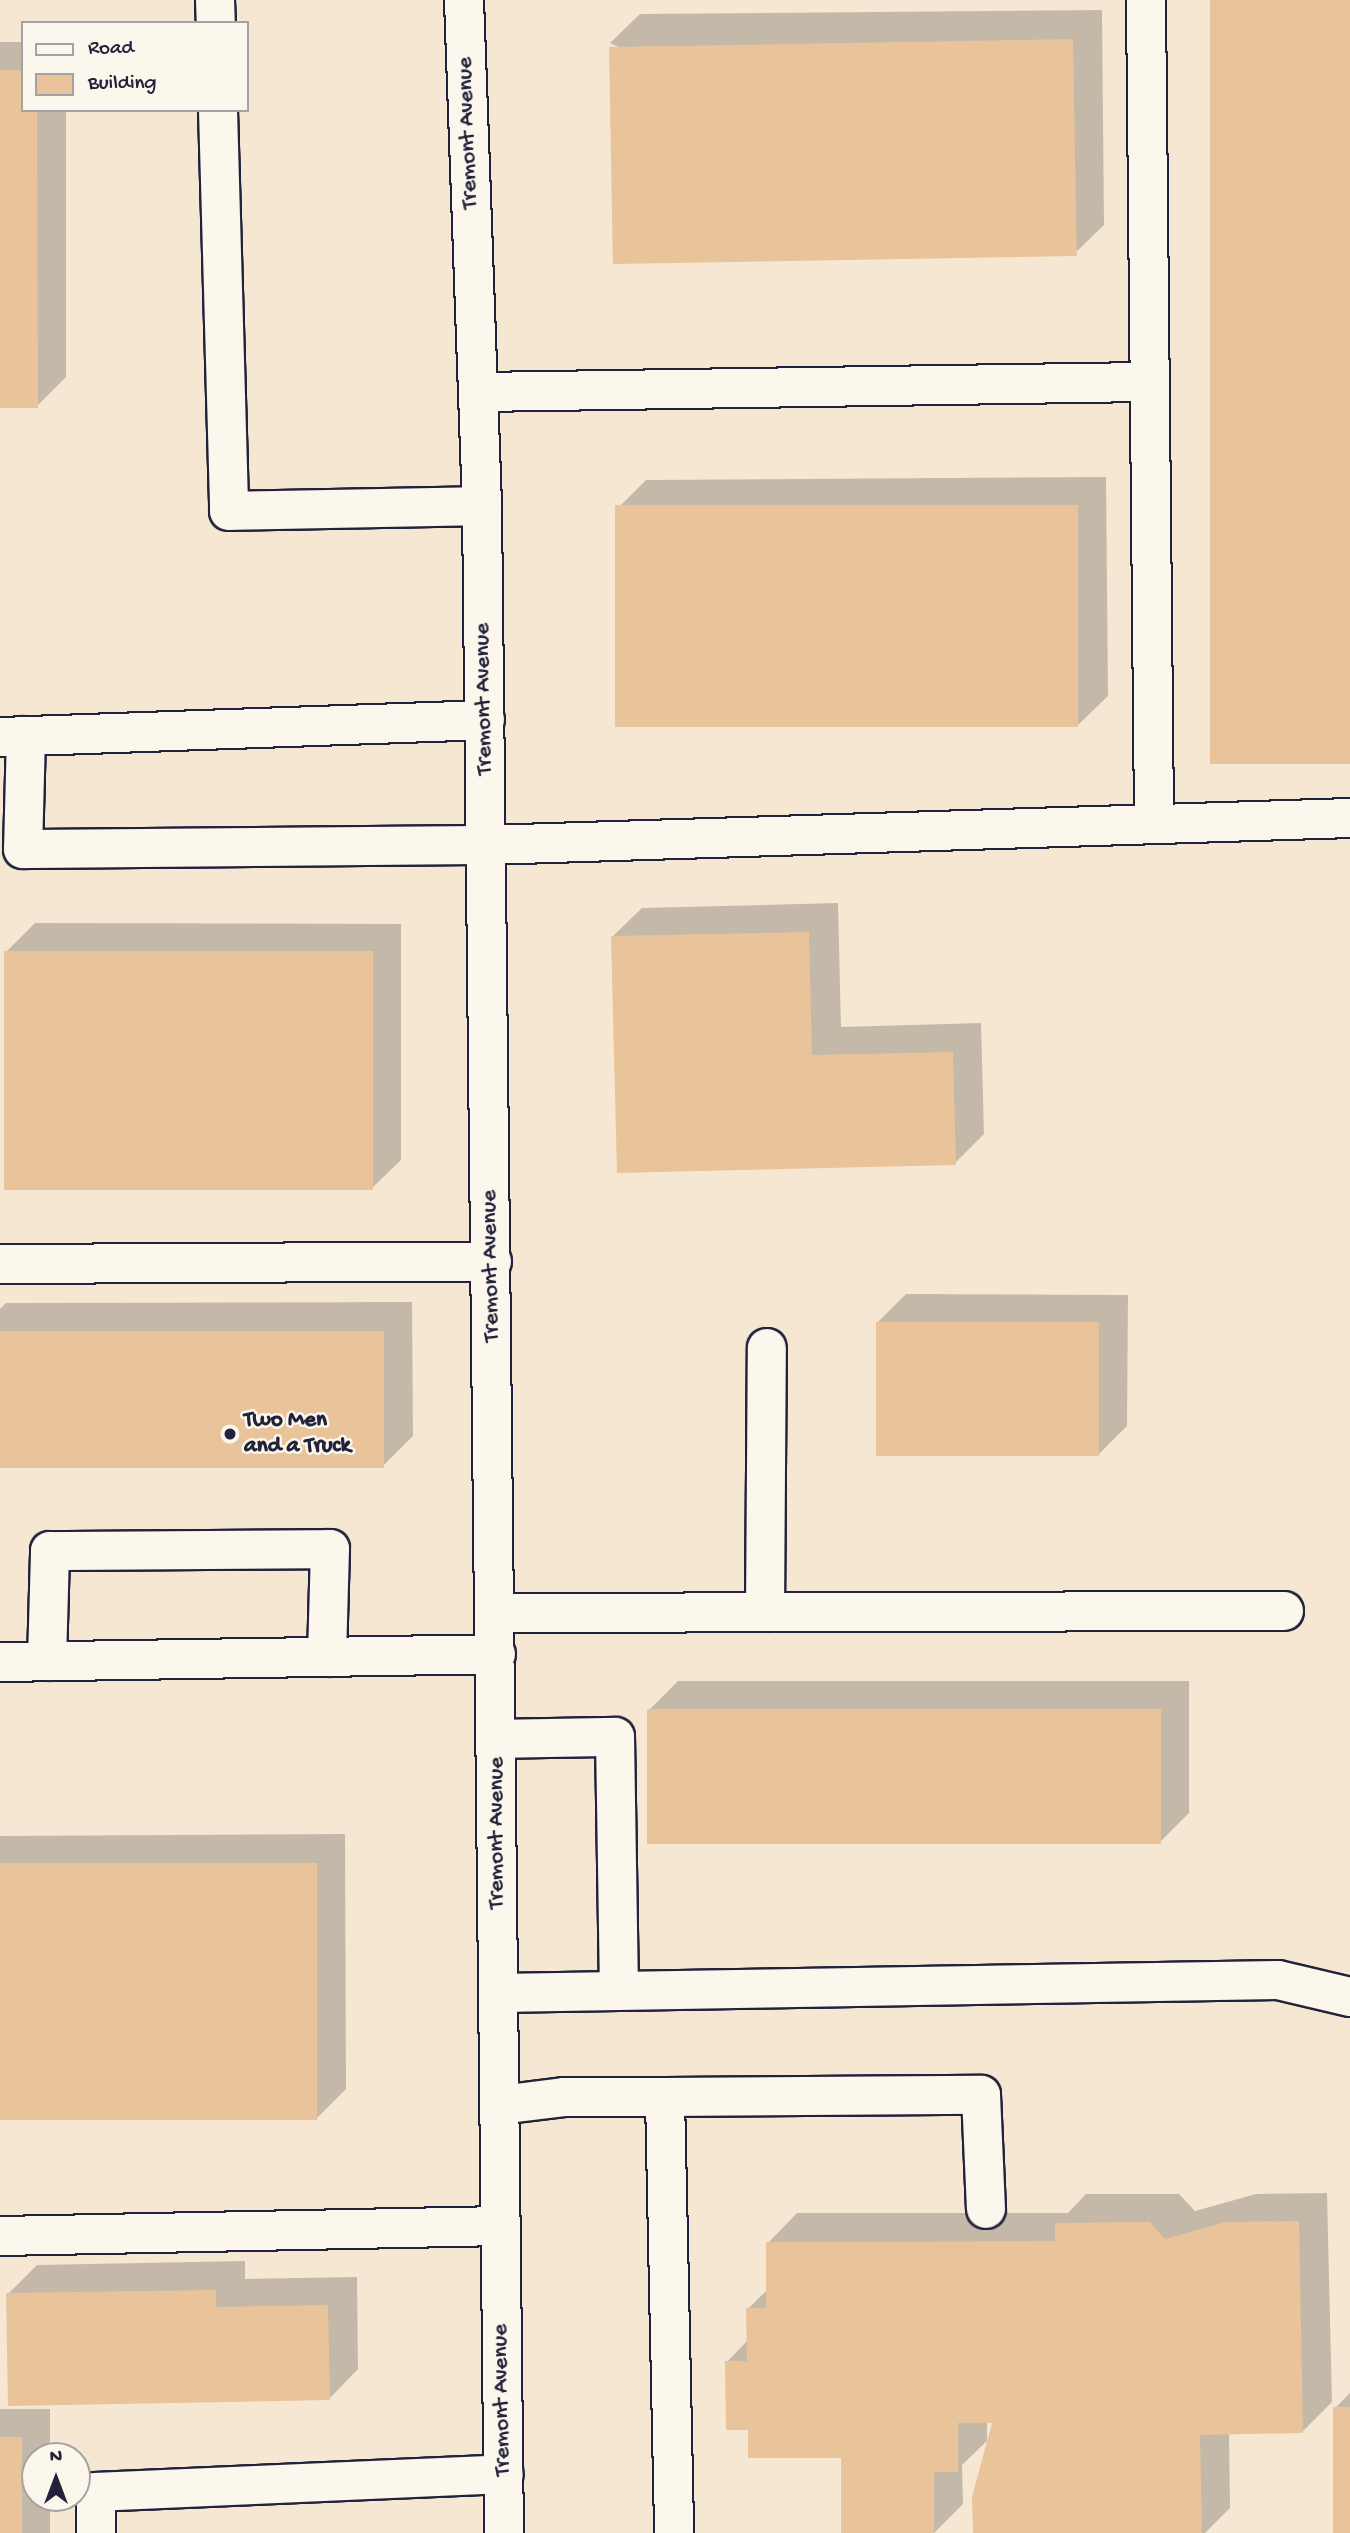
<!DOCTYPE html>
<style>
body{margin:0}
#map{position:relative;width:1350px;height:2533px;overflow:hidden;background:#fbf7ec;font-family:"Gochi Hand",sans-serif}
div>[style]{position:absolute}
.built>*{inset:0;background:#f6e7d3}
.shadow>*{inset:0;background:#0003}
.building>*{inset:0;background:#e9c399;transform-origin:0 0}
.roads{filter:drop-shadow(2px 0 #22223b) drop-shadow(-2px 0 #22223b) drop-shadow(0 2px #22223b) drop-shadow(0 -2px #22223b)}
.minor>*{height:38px;margin:-19px;padding:0 19px;transform-origin:19px;border-radius:19px;background:#fbf7ec}
.dots>*{width:19px;height:19px;translate:-50% -50%;box-sizing:border-box;border:4px solid #fbf7ec;border-radius:50%}
span{translate:-50% -50%;white-space:nowrap;text-align:center;line-height:1.15;-webkit-text-stroke:5px #fbf7ec;paint-order:stroke}
.street-label{font-size:23px;color:#22223b}
.poi-label{font-size:23px;color:#22223b;font-weight:700}
.left{translate:0 -50%;text-align:left}
.legend{position:absolute;left:21px;top:21px;width:228px;height:91px;box-sizing:border-box;background:#fbf7ec;border:2px solid #a4a2a5;margin:0;padding:9px 12px;list-style:none;font-size:21px;color:#22223b}
.legend li{display:flex;align-items:center;gap:14px;height:35px}
.legend b{width:35px;border:2px solid #a4a2a5}
.north{position:absolute;left:21px;top:2442px;width:70px;height:70px;box-sizing:border-box;background:#fbf7ec;border:2px solid #a4a2a5;border-radius:50%;rotate:0deg;font-size:19px;font-weight:700;line-height:28px;text-align:center;color:#22223b}
.north::after{content:'';display:block;margin:auto;width:24px;height:32px;background:#22223b;clip-path:polygon(50% 0,100% 100%,50% 72%,0 100%)}
</style>
<div id="map">
<div class="built">
<div style="clip-path:polygon(evenodd,0 0,1350px 0,1350px 2533px,0 2533px,0 0,23px 23px,247px 23px,247px 110px,23px 110px,23px 23px,0 0,35px 2456px,77px 2456px,77px 2498px,35px 2498px,35px 2456px)"></div>
</div>
<div class="shadow">
<div style="clip-path:polygon(1102px 10px,1104px 225px,1074px 254px,610px 43px,640px 14px)"></div>
<div style="clip-path:polygon(0 42px,23px 42px,23px 110px,66px 110px,66px 377px,37px 406px,0 406px)"></div>
<div style="clip-path:polygon(1106px 477px,1108px 696px,1078px 725px,617px 509px,646px 480px)"></div>
<div style="clip-path:polygon(838px 903px,841px 1027px,981px 1023px,984px 1134px,955px 1163px,612px 937px,642px 908px)"></div>
<div style="clip-path:polygon(35px 923px,401px 924px,401px 1160px,371px 1189px,6px 952px)"></div>
<div style="clip-path:polygon(906px 1294px,1128px 1295px,1127px 1426px,1098px 1455px,877px 1323px)"></div>
<div style="clip-path:polygon(412px 1302px,413px 1436px,384px 1465px,0 1466px,0 1309px,6px 1303px)"></div>
<div style="clip-path:polygon(678px 1681px,1189px 1681px,1189px 1813px,1160px 1842px,649px 1710px)"></div>
<div style="clip-path:polygon(345px 1834px,346px 2089px,317px 2118px,0 2119px,0 1836px)"></div>
<div style="clip-path:polygon(1327px 2193px,1332px 2402px,1303px 2431px,1229px 2432px,1230px 2508px,1205px 2533px,974px 2533px,994px 2421px,987px 2421px,987px 2441px,962px 2465px,963px 2504px,934px 2533px,843px 2533px,843px 2457px,750px 2428px,727px 2362px,748px 2340px,748px 2309px,768px 2289px,768px 2243px,797px 2213px,1068px 2213px,1086px 2194px,1179px 2194px,1195px 2211px,1256px 2194px)"></div>
<div style="clip-path:polygon(245px 2261px,245px 2279px,357px 2277px,358px 2369px,329px 2399px,8px 2294px,37px 2265px)"></div>
<div style="clip-path:polygon(1350px 2393px,1350px 2533px,1336px 2533px,1335px 2408px)"></div>
<div style="clip-path:polygon(0 2409px,50px 2409px,50px 2456px,35px 2456px,35px 2498px,50px 2498px,50px 2533px,0 2533px)"></div>
</div>
<div class="building">
<div style="left:1210px;top:0;width:140px;height:764px"></div>
<div style="left:1073px;top:39px;width:217px;height:464px;rotate:89deg"></div>
<div style="clip-path:polygon(0 70px,23px 70px,23px 110px,37px 110px,38px 408px,0 408px)"></div>
<div style="left:1078px;top:505px;width:222px;height:463px;rotate:90deg"></div>
<div style="clip-path:polygon(809px 932px,812px 1055px,953px 1052px,956px 1165px,617px 1173px,611px 936px)"></div>
<div style="left:4px;top:951px;width:369px;height:239px"></div>
<div style="left:876px;top:1322px;width:223px;height:134px"></div>
<div style="left:0;top:1331px;width:384px;height:137px"></div>
<div style="left:1161px;top:1709px;width:135px;height:514px;rotate:90deg"></div>
<div style="left:317px;top:1863px;width:257px;height:317px;rotate:90deg"></div>
<div style="clip-path:polygon(1299px 2221px,1303px 2433px,1200px 2435px,1202px 2533px,973px 2533px,972px 2497px,992px 2423px,958px 2423px,958px 2472px,934px 2472px,934px 2533px,841px 2533px,841px 2458px,748px 2458px,748px 2430px,726px 2430px,725px 2361px,747px 2361px,746px 2308px,766px 2308px,766px 2242px,1055px 2241px,1055px 2223px,1150px 2222px,1165px 2239px,1226px 2222px)"></div>
<div style="clip-path:polygon(216px 2290px,216px 2307px,328px 2305px,330px 2400px,8px 2406px,6px 2293px)"></div>
<div style="left:1350px;top:2407px;width:126px;height:17px;rotate:90deg"></div>
<div style="left:0;top:2437px;width:22px;height:96px"></div>
</div>
<div class="roads">
<div class="minor">
<div style="left:215px;top:0;width:23px;rotate:88deg"></div>
<div style="left:464px;top:0;width:506px;rotate:87.96deg"></div>
<div style="left:482px;top:506px;width:2027px;rotate:89.38deg"></div>
<div style="left:1146px;top:0;width:823px;rotate:89.44deg"></div>
<div style="left:218px;top:110px;width:401px;rotate:88.4deg"></div>
<div style="left:229px;top:511px;width:253px;rotate:-1.1deg"></div>
<div style="left:479px;top:392px;width:669px;rotate:-0.86deg"></div>
<div style="left:26px;top:736px;width:113px;rotate:91.5deg"></div>
<div style="left:23px;top:849px;width:464px;rotate:-0.5deg"></div>
<div style="left:487px;top:845px;width:863px;rotate:-1.79deg"></div>
<div style="left:1px;top:737px;width:484px;rotate:-2deg"></div>
<div style="left:0;top:1264px;width:492px;rotate:-0.3deg"></div>
<div style="left:765px;top:1612px;width:264px;rotate:-89.6deg"></div>
<div style="left:496px;top:1613px;width:788px;rotate:-0.15deg"></div>
<div style="left:47px;top:1661px;width:110px;rotate:-88.4deg"></div>
<div style="left:50px;top:1551px;width:280px;rotate:-0.4deg"></div>
<div style="left:330px;top:1549px;width:108px;rotate:91.6deg"></div>
<div style="left:0;top:1662px;width:496px;rotate:-0.9deg"></div>
<div style="left:497px;top:1739px;width:118px;rotate:-1deg"></div>
<div style="left:615px;top:1737px;width:254px;rotate:89.1deg"></div>
<div style="left:499px;top:1993px;width:779px;rotate:-0.96deg"></div>
<div style="left:1278px;top:1980px;width:74px;rotate:13.3deg"></div>
<div style="left:665px;top:2097px;width:316px;rotate:-0.4deg"></div>
<div style="left:981px;top:2095px;width:114px;rotate:87.5deg"></div>
<div style="left:500px;top:2105px;width:64px;rotate:-7.1deg"></div>
<div style="left:564px;top:2097px;width:101px"></div>
<div style="left:665px;top:2097px;width:436px;rotate:88.8deg"></div>
<div style="left:0;top:2236px;width:501px;rotate:-1.14deg"></div>
<div style="left:96px;top:2533px;width:41px;rotate:-90deg"></div>
<div style="left:96px;top:2492px;width:408px;rotate:-2.5deg"></div>
</div>
</div>
<div class="dots">
<div style="left:230px;top:1434px;background:#22223b"></div>
</div>
<div class="street-label">
<span style="left:469px;top:133px;rotate:-92deg">Tremont Avenue</span>
<span style="left:485px;top:699px;rotate:-91deg">Tremont Avenue</span>
<span style="left:492px;top:1266px;rotate:-91deg">Tremont Avenue</span>
<span style="left:498px;top:1833px;rotate:-90deg">Tremont Avenue</span>
<span style="left:503px;top:2400px;rotate:-91deg">Tremont Avenue</span>
</div>
<div class="poi-label">
<span class="left" style="left:244px;top:1434px">Two Men<br>and a Truck</span>
</div>
<ul class="legend">
<li><b style="height:9px;background:#fbf7ec"></b>Road</li>
<li><b style="height:19px;background:#e9c399"></b>Building</li>
</ul>
<div class="north">N</div>
</div>
